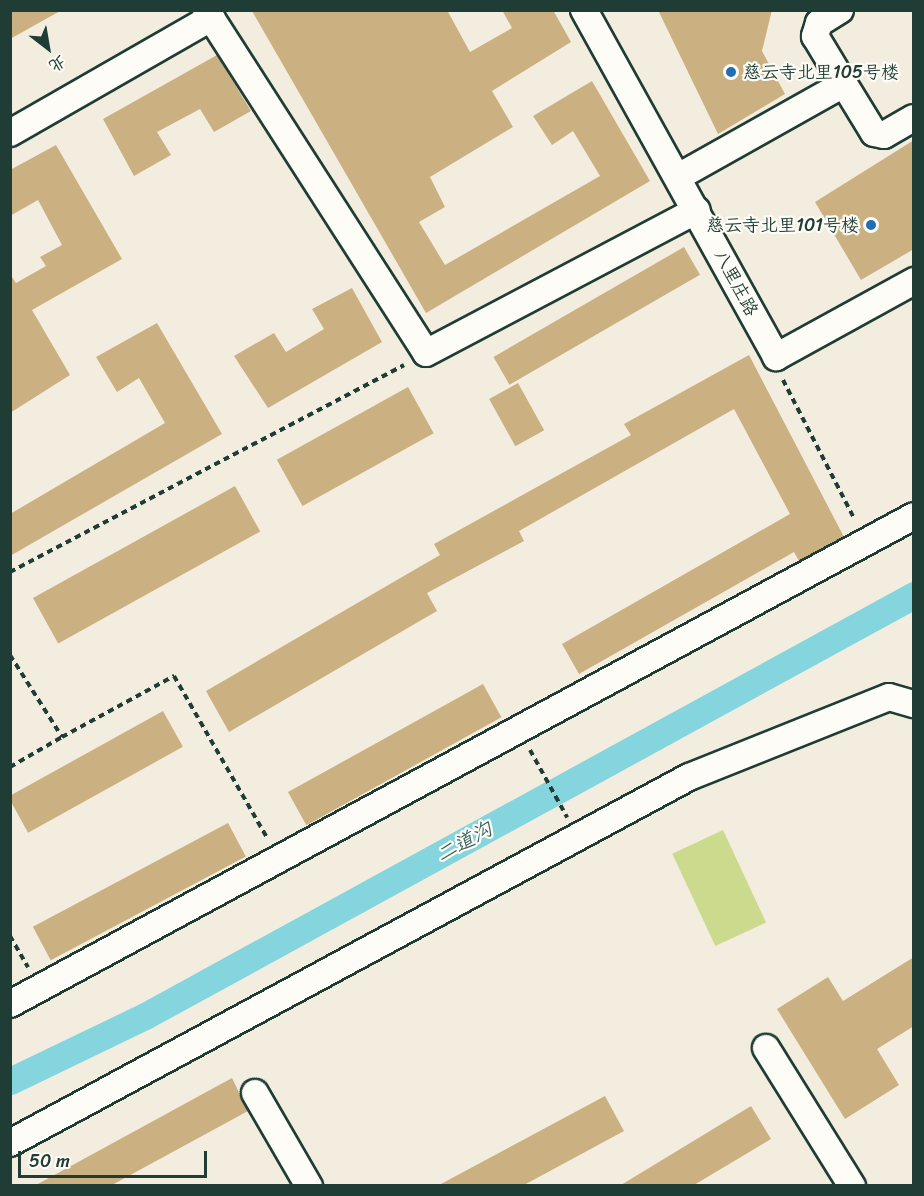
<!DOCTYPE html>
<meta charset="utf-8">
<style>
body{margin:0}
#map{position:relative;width:924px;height:1196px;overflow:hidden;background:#f3eddf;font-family:Sriracha,"LXGW WenKai TC",sans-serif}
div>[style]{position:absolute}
.green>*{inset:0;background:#ccda8d;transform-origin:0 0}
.canal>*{height:27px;margin:-13.5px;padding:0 13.5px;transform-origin:13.5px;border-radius:13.5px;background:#85d5de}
.building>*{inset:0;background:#cbb181;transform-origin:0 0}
.path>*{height:4px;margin-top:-2px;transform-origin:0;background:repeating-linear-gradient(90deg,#1f3d34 0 6px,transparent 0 10.5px)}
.roads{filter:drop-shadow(2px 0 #1f3d34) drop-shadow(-2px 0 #1f3d34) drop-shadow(0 2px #1f3d34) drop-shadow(0 -2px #1f3d34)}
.minor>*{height:26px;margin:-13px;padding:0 13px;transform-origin:13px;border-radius:13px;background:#fdfcf7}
.dots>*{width:16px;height:16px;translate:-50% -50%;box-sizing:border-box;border:3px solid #fdfcf7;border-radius:50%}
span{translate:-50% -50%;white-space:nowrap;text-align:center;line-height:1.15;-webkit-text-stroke:4.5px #fdfcf7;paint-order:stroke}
.poi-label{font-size:18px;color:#1f3d34}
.left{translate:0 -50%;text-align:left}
.right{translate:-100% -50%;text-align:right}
.street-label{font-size:18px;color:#1f3d34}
.water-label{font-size:20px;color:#38635e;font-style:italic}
.frame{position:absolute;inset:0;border:12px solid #1f3d34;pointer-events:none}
.north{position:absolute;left:18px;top:18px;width:60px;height:60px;-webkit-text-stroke:4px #fdfcf7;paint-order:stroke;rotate:149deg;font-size:16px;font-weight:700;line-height:24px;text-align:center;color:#1f3d34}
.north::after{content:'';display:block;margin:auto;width:21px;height:27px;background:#1f3d34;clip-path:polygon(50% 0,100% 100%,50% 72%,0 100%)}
.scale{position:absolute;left:18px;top:1151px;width:189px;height:27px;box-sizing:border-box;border:3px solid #1f3d34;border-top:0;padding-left:8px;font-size:18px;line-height:21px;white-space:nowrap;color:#1f3d34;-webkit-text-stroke:4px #fdfcf7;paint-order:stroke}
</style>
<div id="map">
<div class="green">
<div style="left:723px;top:830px;width:102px;height:56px;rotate:65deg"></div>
</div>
<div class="canal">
<div style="left:10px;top:1081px;width:150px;rotate:-25.7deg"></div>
<div style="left:145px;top:1016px;width:877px;rotate:-28.7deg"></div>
</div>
<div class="building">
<div style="clip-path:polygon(10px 10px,62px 10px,10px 39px)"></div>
<div style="clip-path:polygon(447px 10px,470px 52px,512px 28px,502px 10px,553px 10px,571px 42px,492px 91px,513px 127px,430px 177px,445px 207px,419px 222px,445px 265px,600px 176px,573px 131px,552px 145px,533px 116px,592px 81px,650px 181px,426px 313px,252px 11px)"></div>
<div style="clip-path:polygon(658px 10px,772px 10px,762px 51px,785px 94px,718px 134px)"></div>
<div style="clip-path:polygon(217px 55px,251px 111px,214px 132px,200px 109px,157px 132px,171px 155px,134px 176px,103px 119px)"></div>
<div style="clip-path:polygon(914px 140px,914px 249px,861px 280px,815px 202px)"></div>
<div style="clip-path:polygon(56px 145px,122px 259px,32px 310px,70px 375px,10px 413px,10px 274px,16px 283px,46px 266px,40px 257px,62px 245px,38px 200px,10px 216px,10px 170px)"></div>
<div style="left:684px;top:247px;width:32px;height:220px;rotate:60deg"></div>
<div style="clip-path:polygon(352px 288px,382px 342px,268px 408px,234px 356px,274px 333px,286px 352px,324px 329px,312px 309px)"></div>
<div style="clip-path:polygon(157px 323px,222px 434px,10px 556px,10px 514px,165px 423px,139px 378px,117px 392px,96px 357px)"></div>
<div style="clip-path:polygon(749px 355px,844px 537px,799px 561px,794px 552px,579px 674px,562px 644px,790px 514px,734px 409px,519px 531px,524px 541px,427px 593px,437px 611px,229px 732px,206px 691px,440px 555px,434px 544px,631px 435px,624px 424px)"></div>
<div style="left:518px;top:383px;width:54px;height:33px;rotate:61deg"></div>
<div style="left:408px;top:387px;width:53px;height:150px;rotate:61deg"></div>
<div style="left:235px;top:486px;width:52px;height:231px;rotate:61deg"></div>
<div style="left:483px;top:684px;width:38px;height:223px;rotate:61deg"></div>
<div style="left:163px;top:711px;width:41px;height:177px;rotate:61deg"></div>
<div style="left:228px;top:823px;width:38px;height:221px;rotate:62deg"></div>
<div style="clip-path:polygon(914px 957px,914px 1026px,877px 1049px,899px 1085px,845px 1119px,777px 1009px,828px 977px,843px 1001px)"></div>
<div style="clip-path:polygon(232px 1078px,248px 1111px,112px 1185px,36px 1185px)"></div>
<div style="clip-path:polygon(605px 1096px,624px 1131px,524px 1185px,439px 1185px)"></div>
<div style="clip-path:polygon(751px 1106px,771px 1139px,694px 1185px,621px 1185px)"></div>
</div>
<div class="path">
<div style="left:783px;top:380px;width:157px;rotate:62.8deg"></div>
<div style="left:10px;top:572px;width:445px;rotate:-27.7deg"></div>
<div style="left:10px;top:655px;width:97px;rotate:57.6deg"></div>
<div style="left:62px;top:737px;width:128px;rotate:-28.6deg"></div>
<div style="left:174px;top:676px;width:187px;rotate:60.1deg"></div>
<div style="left:530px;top:750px;width:77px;rotate:61.1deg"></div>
<div style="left:10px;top:767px;width:60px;rotate:-30deg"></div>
<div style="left:10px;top:936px;width:36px;rotate:60deg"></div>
</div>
<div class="roads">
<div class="minor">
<div style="left:206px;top:10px;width:407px;rotate:57.3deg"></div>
<div style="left:426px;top:353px;width:306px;rotate:-27.8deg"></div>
<div style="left:584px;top:10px;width:397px;rotate:61deg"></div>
<div style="left:776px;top:357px;width:158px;rotate:-28.8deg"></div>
<div style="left:840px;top:10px;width:25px;rotate:148deg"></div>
<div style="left:819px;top:23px;width:14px;rotate:107deg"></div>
<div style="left:815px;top:36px;width:56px;rotate:58.9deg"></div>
<div style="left:10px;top:133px;width:232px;rotate:-29.8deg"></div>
<div style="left:678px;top:177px;width:190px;rotate:-29.3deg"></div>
<div style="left:844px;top:84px;width:57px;rotate:58.5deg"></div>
<div style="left:874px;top:133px;width:10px;rotate:11deg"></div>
<div style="left:884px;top:135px;width:34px;rotate:-30deg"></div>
<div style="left:10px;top:1004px;width:1027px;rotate:-28.36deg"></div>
<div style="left:766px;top:1048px;width:163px;rotate:58.1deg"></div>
<div style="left:255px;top:1093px;width:108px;rotate:59.9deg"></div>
<div style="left:10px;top:1143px;width:771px;rotate:-28.33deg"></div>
<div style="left:689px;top:777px;width:215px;rotate:-21.8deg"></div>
<div style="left:889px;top:697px;width:26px;rotate:16deg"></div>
</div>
</div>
<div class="dots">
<div style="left:731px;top:72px;background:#1f6fb2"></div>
<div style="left:871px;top:225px;background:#1f6fb2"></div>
</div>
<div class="poi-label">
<span class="left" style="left:743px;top:72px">慈云寺北里105号楼</span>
<span class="right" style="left:859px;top:225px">慈云寺北里101号楼</span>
</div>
<div class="street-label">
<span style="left:736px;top:283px;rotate:62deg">八里庄路</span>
</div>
<div class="water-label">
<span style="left:464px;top:842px;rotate:-29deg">二道沟</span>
</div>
<div class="frame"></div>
<div class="north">北</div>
<div class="scale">50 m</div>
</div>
